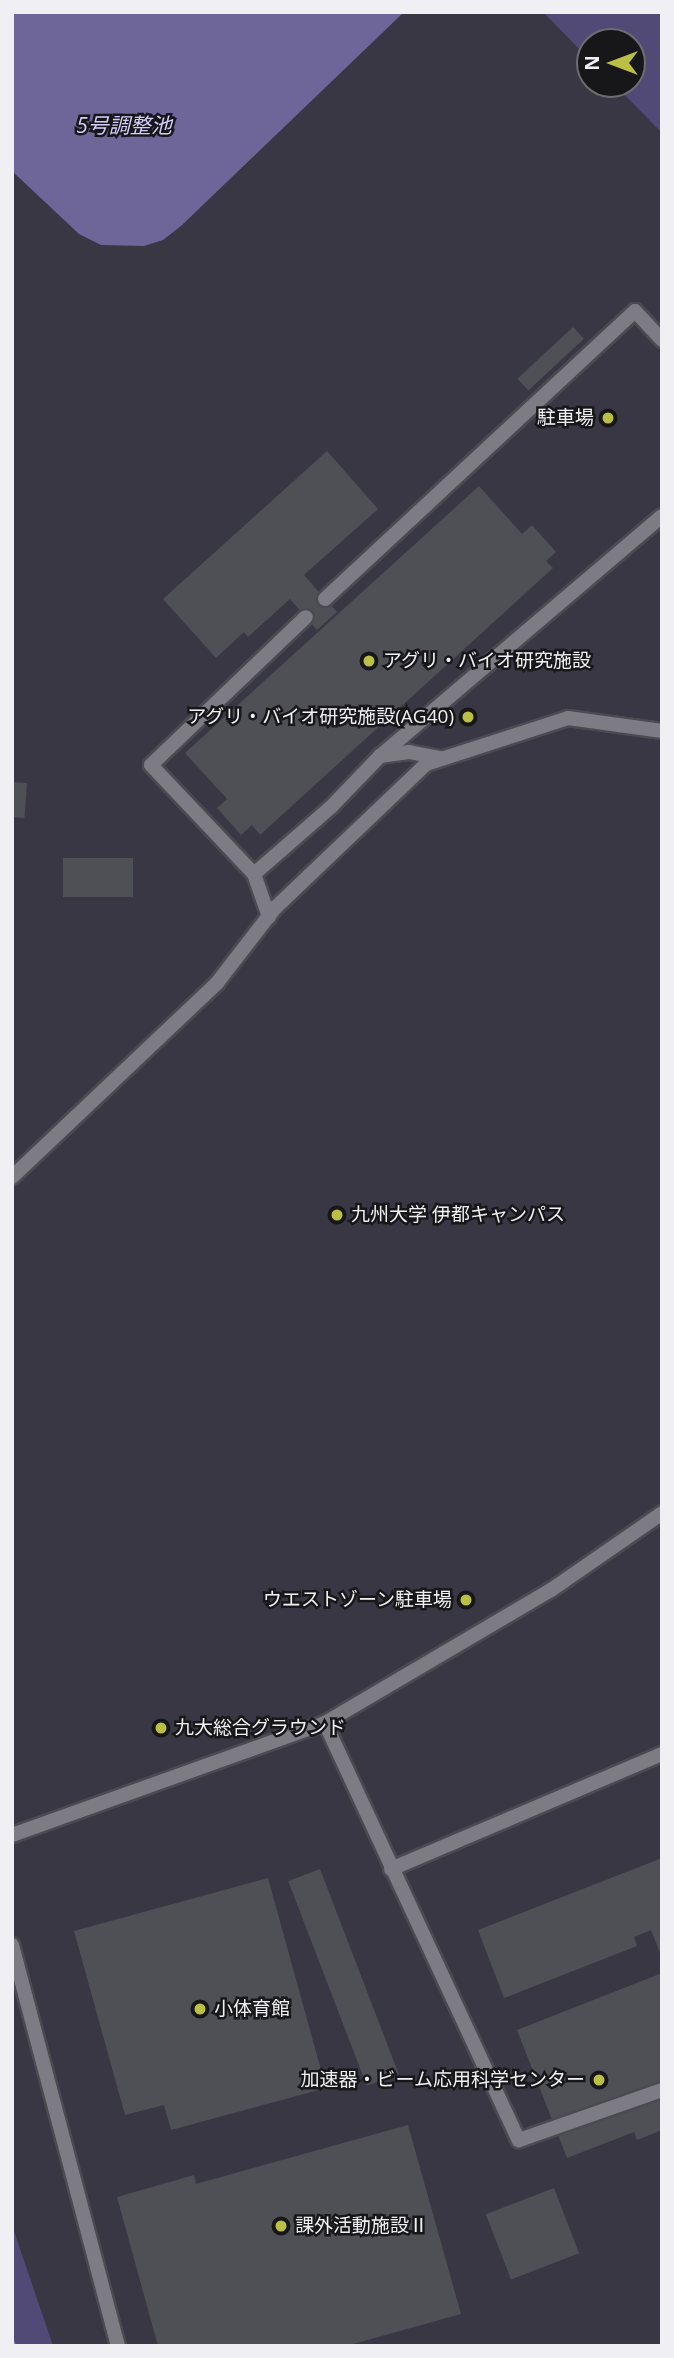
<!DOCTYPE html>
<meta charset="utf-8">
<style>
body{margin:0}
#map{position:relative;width:674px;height:2358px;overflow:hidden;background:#2f2e35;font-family:"Open Sans","Noto Sans JP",sans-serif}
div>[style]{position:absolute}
.built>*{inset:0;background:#393744}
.green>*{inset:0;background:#514a76}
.water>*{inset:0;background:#6e6598}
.building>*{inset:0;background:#4f4f56;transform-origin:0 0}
.path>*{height:4.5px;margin-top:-2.25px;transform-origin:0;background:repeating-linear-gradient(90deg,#85858a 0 5px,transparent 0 10px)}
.roads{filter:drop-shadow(2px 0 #4b4a51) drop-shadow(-2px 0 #4b4a51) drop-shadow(0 2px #4b4a51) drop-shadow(0 -2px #4b4a51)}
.lane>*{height:14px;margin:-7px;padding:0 7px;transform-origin:7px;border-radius:7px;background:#7d7c84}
.dots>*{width:19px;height:19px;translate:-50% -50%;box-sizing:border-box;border:4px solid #17171a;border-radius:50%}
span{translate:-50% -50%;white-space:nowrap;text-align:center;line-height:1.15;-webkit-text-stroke:5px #17171a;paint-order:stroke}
.poi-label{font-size:19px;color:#f0f0f4}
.right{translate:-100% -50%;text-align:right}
.left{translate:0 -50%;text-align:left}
.water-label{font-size:21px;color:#d3ccfc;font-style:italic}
.frame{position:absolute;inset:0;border:14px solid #f0f0f4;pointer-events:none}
.north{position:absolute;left:576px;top:28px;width:70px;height:70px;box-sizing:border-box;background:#17171a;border:2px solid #6e6e71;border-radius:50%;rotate:270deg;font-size:19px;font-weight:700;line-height:28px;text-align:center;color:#f0f0f4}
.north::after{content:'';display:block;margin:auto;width:24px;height:32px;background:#bbc044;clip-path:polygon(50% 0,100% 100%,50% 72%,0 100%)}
</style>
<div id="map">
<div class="built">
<div style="clip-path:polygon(evenodd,12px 12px,662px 12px,662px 2346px,12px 2346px,12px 12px,590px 42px,632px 42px,632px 84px,590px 84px,590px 42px)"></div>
</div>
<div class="green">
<div style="clip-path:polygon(543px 12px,662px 12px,662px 133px,614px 84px,632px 84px,632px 42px,590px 42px,590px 60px)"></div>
<div style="clip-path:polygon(12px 2225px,53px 2346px,12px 2346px)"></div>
</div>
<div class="water">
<div style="clip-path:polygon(12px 12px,404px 12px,181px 226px,163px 240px,144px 246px,101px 245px,79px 234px,12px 171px)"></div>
</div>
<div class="building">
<div style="left:573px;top:327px;width:16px;height:76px;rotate:47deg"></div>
<div style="clip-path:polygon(327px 451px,378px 509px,304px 575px,337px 612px,317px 630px,290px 599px,248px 637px,244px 632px,216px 658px,163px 599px)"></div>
<div style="clip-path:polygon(479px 486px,522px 534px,532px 525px,556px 552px,546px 561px,553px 568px,260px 835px,252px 825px,241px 835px,217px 808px,227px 799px,185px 753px)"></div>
<div style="left:12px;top:782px;width:15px;height:35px;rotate:4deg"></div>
<div style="left:63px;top:858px;width:70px;height:39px"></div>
<div style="clip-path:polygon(662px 1858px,662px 1958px,651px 1930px,634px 1937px,637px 1946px,504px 1998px,478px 1930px)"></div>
<div style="left:320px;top:1869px;width:219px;height:34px;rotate:69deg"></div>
<div style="clip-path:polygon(268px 1878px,326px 2088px,171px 2130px,164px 2105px,125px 2115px,74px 1931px)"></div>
<div style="clip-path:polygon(662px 1973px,662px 2130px,637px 2140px,634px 2132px,567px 2158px,517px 2030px)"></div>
<div style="clip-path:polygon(408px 2125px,461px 2314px,346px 2346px,158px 2346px,117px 2197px,194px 2175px,196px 2184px)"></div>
<div style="left:554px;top:2188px;width:70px;height:73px;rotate:69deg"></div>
</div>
<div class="path">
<div style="left:12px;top:2341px;width:5px;rotate:68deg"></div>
</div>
<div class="roads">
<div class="lane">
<div style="left:325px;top:599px;width:423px;rotate:-42.9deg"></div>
<div style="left:635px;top:311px;width:40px;rotate:47deg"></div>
<div style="left:380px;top:756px;width:370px;rotate:-40.4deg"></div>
<div style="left:254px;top:874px;width:150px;rotate:-133.4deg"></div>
<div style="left:151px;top:765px;width:214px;rotate:-43.7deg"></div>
<div style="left:269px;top:917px;width:46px;rotate:-109.2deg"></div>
<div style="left:254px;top:874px;width:102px;rotate:-41deg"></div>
<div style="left:331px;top:807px;width:71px;rotate:-46.1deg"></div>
<div style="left:380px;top:756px;width:29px;rotate:-8deg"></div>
<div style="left:409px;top:752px;width:32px;rotate:11deg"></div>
<div style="left:12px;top:1177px;width:282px;rotate:-43.4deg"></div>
<div style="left:217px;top:983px;width:95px;rotate:-52.3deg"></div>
<div style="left:275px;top:908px;width:209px;rotate:-43.6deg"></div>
<div style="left:426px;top:764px;width:149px;rotate:-17.9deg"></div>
<div style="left:568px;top:718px;width:95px;rotate:7.9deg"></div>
<div style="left:325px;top:1723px;width:460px;rotate:65.1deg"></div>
<div style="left:519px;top:2140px;width:151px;rotate:-19.3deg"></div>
<div style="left:12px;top:1835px;width:332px;rotate:-19.7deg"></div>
<div style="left:325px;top:1723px;width:262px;rotate:-30.5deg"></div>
<div style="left:551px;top:1590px;width:135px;rotate:-34.7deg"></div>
<div style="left:391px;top:1869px;width:294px;rotate:-23deg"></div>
<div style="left:12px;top:1945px;width:415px;rotate:75.2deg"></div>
</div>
</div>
<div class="dots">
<div style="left:608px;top:418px;background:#bbc044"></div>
<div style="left:369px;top:661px;background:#bbc044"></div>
<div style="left:468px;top:717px;background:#bbc044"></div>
<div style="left:337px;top:1215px;background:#bbc044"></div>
<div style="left:466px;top:1600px;background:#bbc044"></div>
<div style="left:161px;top:1728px;background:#bbc044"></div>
<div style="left:200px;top:2009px;background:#bbc044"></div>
<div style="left:599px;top:2080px;background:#bbc044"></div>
<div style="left:281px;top:2226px;background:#bbc044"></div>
</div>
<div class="poi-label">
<span class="right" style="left:594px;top:418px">駐車場</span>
<span class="left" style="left:383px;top:661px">アグリ・バイオ研究施設</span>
<span class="right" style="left:454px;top:717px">アグリ・バイオ研究施設(AG40)</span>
<span class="left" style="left:351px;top:1215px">九州大学 伊都キャンパス</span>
<span class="right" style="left:452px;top:1600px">ウエストゾーン駐車場</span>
<span class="left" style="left:175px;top:1728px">九大総合グラウンド</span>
<span class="left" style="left:214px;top:2009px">小体育館</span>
<span class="right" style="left:585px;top:2080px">加速器・ビーム応用科学センター</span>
<span class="left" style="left:295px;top:2226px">課外活動施設Ⅱ</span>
</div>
<div class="water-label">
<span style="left:124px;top:125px">5号調整池</span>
</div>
<div class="frame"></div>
<div class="north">N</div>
</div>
